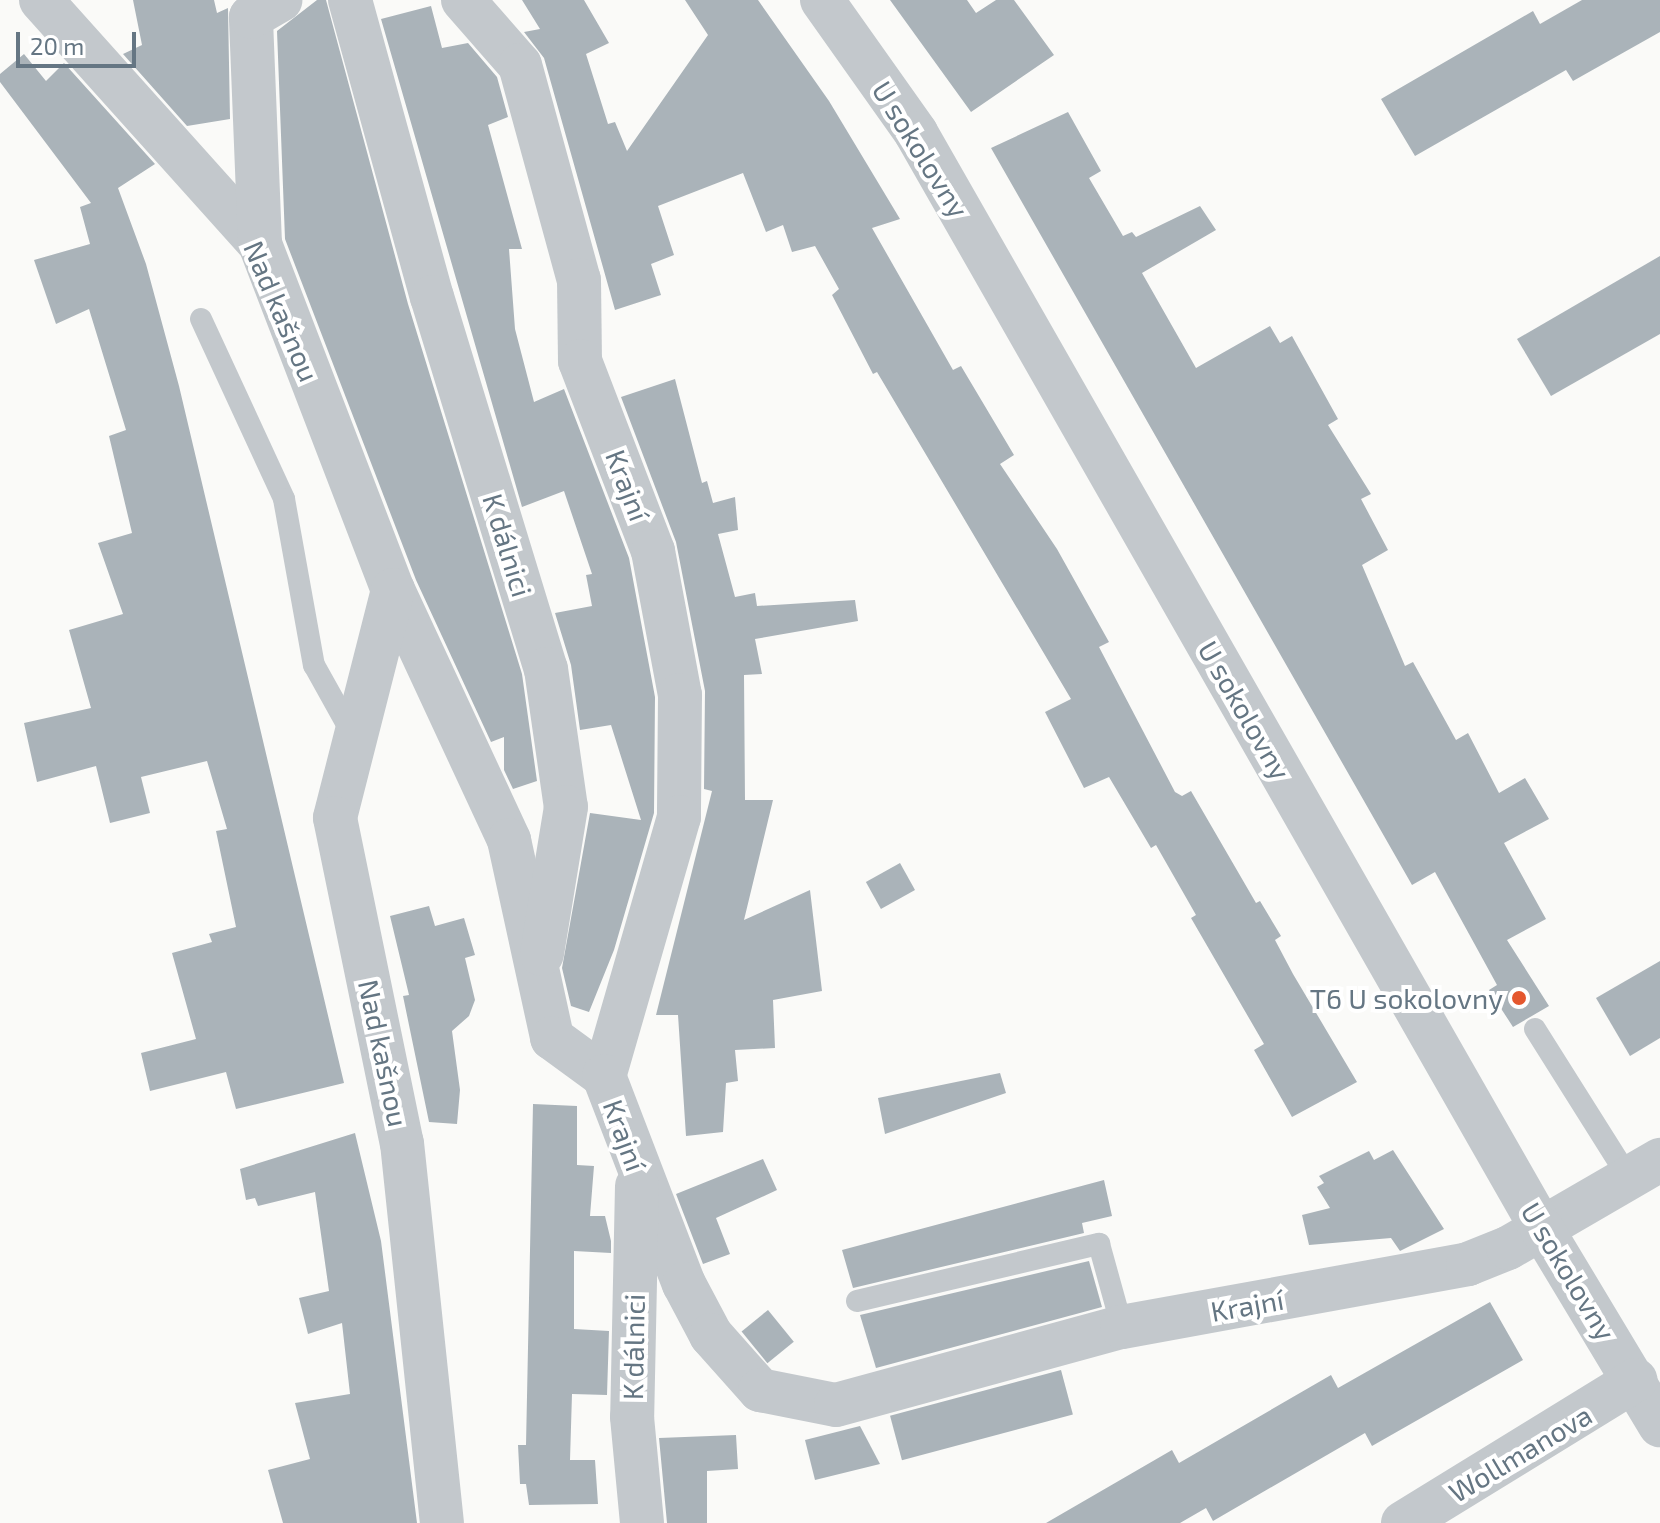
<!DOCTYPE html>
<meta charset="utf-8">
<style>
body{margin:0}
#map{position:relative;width:1660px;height:1523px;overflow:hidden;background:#fafaf8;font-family:"Exo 2",sans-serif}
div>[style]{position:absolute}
.building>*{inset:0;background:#aab3b9;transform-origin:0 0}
.service>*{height:22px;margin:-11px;padding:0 11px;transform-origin:11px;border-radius:11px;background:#c3c8cc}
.minor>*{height:44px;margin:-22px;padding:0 22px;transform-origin:22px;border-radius:22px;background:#c3c8cc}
.dots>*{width:22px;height:22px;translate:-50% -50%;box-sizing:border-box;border:4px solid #fff;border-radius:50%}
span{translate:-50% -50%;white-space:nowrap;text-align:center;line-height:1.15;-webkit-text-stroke:8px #fff;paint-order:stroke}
.street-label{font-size:28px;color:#657683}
.poi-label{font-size:28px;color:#657683}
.right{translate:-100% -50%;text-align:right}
.scale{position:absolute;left:16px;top:32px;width:120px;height:36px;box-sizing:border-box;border:4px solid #657683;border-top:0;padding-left:10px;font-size:24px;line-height:28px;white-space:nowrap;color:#657683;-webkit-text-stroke:6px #fff;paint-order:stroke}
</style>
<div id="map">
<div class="building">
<div style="clip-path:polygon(133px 0,214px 0,217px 13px,228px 8px,230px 119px,187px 126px,123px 54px,142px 45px)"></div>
<div style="clip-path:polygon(317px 0,326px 0,408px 304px,522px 674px,537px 781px,513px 789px,504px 770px,504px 737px,491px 742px,416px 580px,285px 239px,277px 31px)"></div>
<div style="clip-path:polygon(522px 0,584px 0,609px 43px,586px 54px,608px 124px,615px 122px,627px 151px,708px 35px,685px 0,758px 0,829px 101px,900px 219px,872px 228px,953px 370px,961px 366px,1014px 455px,1000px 464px,1057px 549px,1109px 642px,1099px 647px,1175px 792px,1182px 796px,1191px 791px,1256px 903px,1260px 901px,1281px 936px,1275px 940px,1293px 974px,1357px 1082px,1292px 1117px,1254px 1050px,1264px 1044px,1191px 918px,1196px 915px,1156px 845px,1151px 848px,1109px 777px,1084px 788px,1045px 712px,1071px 699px,877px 372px,873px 374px,832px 295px,839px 289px,815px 246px,792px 252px,783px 225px,766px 232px,743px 173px,658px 206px,674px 255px,651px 264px,661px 295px,615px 310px,544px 58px,524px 32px,540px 29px)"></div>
<div style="clip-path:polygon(890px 0,967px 0,976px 13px,996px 0,1014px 0,1054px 55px,971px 112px)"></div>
<div style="clip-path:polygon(1582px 0,1660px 0,1660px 32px,1573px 81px,1566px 70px,1415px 156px,1381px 99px,1533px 11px,1540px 24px)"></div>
<div style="clip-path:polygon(431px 6px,442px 48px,468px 43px,497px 77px,508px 117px,488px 125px,522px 249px,509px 249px,515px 329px,534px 402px,564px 389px,629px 558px,655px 697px,654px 813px,614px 950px,589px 1012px,571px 1006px,562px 968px,590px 813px,641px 820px,611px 725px,580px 730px,571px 665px,555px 613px,592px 606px,586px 575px,592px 574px,564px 491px,522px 507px,381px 19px)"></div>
<div style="clip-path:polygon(24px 54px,46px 81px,64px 63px,155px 164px,118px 188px,146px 264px,179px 386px,344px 1083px,236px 1109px,226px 1072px,150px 1091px,141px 1053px,196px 1039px,172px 953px,212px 942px,209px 934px,236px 927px,216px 831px,227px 829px,207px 761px,141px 777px,150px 813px,110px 823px,96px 766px,37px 782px,24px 723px,91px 708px,69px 630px,123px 614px,98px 543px,132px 533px,109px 436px,126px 430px,89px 309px,56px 324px,34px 260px,90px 244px,80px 207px,91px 203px,0 82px,0 74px)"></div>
<div style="clip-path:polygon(1068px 112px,1101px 171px,1089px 178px,1123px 236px,1132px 232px,1136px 237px,1200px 206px,1216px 230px,1142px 273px,1196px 368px,1270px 326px,1280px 343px,1292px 336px,1338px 419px,1328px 425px,1371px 494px,1361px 499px,1388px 550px,1362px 565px,1405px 666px,1413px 662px,1456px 740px,1468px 733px,1499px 793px,1525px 778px,1549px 819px,1504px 843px,1546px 919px,1507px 940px,1549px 1006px,1513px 1027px,1489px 990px,1497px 985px,1435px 872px,1412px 885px,991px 148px)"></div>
<div style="clip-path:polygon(1660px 256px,1660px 334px,1551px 396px,1517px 339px)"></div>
<div style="clip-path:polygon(675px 379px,702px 483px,707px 481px,713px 503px,735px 497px,738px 530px,718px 534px,735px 597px,755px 593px,757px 606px,855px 600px,858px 621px,755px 639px,762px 674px,744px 675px,745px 800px,773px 800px,744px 920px,810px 890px,822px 991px,773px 1000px,775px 1048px,735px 1050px,738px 1081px,726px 1083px,723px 1132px,686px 1136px,678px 1015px,656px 1015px,712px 791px,704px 789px,705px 691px,676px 542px,621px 397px)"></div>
<div style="left:900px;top:863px;width:31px;height:39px;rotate:61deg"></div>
<div style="clip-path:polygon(429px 906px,435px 926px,464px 918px,475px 955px,465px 958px,475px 1000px,469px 1016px,452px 1031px,460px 1090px,457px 1124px,429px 1122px,403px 996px,409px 995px,390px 916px)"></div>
<div style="clip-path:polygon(1660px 961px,1660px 1038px,1630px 1056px,1596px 998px)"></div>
<div style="clip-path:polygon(1000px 1073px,1006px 1093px,885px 1134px,878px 1098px)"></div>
<div style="clip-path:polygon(533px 1104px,577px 1106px,577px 1165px,594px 1166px,590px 1216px,605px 1216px,611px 1241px,611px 1253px,574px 1251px,574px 1329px,609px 1331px,607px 1395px,572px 1394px,570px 1460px,595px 1460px,598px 1504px,529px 1505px,526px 1484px,520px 1484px,518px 1445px,526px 1445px)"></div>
<div style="clip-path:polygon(355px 1133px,381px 1241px,417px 1523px,283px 1523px,268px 1470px,310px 1459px,295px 1403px,350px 1394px,342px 1323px,308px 1334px,299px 1298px,329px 1291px,315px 1192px,258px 1206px,255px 1198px,246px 1200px,240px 1169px)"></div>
<div style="clip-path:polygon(1393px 1150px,1444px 1229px,1400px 1251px,1391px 1238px,1309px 1245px,1302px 1215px,1330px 1208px,1317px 1187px,1324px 1183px,1319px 1176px,1369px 1151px,1374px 1160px)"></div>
<div style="clip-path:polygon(763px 1159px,777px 1190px,716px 1218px,730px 1254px,703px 1264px,676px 1194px)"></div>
<div style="clip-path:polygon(1104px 1180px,1112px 1216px,1082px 1223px,1084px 1233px,853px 1288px,842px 1250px)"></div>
<div style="clip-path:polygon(1089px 1261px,1102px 1307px,876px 1368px,860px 1315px)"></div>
<div style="clip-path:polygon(1490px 1302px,1523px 1360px,1372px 1446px,1365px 1433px,1213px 1521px,1206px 1508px,1180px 1523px,1046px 1523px,1172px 1450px,1179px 1463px,1331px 1375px,1338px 1388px)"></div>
<div style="left:768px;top:1310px;width:41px;height:34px;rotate:51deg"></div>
<div style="left:1061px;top:1370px;width:46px;height:177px;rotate:75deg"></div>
<div style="clip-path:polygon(860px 1426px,880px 1464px,815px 1480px,805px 1440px)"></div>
<div style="clip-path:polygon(736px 1435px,738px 1469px,707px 1471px,707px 1523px,667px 1523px,659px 1438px)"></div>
</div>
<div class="service">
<div style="left:201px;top:319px;width:198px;rotate:65.2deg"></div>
<div style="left:284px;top:499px;width:169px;rotate:79.8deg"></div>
<div style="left:314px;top:665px;width:80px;rotate:60.9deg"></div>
<div style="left:1535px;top:1029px;width:176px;rotate:57.8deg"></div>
<div style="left:857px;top:1301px;width:249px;rotate:-13.3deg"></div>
<div style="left:1099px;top:1244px;width:86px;rotate:74.5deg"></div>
</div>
<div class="minor">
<div style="left:41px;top:0;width:328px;rotate:48.1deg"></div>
<div style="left:260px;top:244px;width:371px;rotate:69deg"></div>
<div style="left:393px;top:590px;width:276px;rotate:65.1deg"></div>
<div style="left:509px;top:840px;width:203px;rotate:77.7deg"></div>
<div style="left:552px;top:1038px;width:64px;rotate:36.2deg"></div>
<div style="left:350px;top:0;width:308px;rotate:74.6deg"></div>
<div style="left:432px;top:297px;width:389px;rotate:73deg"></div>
<div style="left:546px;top:669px;width:139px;rotate:81.8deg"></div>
<div style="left:566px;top:807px;width:149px;rotate:99.3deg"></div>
<div style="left:463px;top:0;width:86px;rotate:48.8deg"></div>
<div style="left:520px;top:65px;width:223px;rotate:74.7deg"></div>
<div style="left:579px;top:280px;width:81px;rotate:89.3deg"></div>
<div style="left:580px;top:361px;width:204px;rotate:69deg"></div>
<div style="left:653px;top:551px;width:147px;rotate:79.4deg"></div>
<div style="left:680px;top:695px;width:122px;rotate:90.5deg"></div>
<div style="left:679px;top:817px;width:270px;rotate:106.1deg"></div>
<div style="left:604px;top:1076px;width:223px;rotate:69deg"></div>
<div style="left:684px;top:1284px;width:58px;rotate:62.1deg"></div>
<div style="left:711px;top:1335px;width:74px;rotate:48.3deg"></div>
<div style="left:760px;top:1390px;width:77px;rotate:11.2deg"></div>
<div style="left:836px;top:1405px;width:296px;rotate:-15.3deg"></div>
<div style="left:1122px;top:1327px;width:352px;rotate:-10.3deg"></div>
<div style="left:1468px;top:1264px;width:43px;rotate:-21.8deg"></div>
<div style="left:1508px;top:1248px;width:176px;rotate:-30.1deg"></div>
<div style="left:822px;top:0;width:163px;rotate:54.7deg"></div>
<div style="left:916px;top:133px;width:1262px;rotate:60.27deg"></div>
<div style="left:1542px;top:1229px;width:229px;rotate:59deg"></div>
<div style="left:260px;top:244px;width:227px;rotate:-92.3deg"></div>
<div style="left:251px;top:17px;width:34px;rotate:-30deg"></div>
<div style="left:393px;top:590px;width:235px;rotate:104.3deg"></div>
<div style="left:335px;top:818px;width:332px;rotate:78.4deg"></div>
<div style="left:402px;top:1143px;width:382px;rotate:84deg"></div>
<div style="left:637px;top:1186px;width:231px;rotate:91.2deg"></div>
<div style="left:632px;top:1417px;width:106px;rotate:84.6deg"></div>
<div style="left:1403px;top:1523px;width:273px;rotate:-31.6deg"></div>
</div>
<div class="dots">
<div style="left:1519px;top:998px;background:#e4572e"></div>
</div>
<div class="street-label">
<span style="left:921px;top:149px;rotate:58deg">U sokolovny</span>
<span style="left:282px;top:311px;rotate:67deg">Nad kašnou</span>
<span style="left:628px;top:485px;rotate:69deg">Krajní</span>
<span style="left:508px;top:545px;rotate:73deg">K dálnici</span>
<span style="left:1245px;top:710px;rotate:60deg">U sokolovny</span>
<span style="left:384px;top:1053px;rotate:78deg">Nad kašnou</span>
<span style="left:625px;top:1135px;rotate:70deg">Krajní</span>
<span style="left:1569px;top:1271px;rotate:59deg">U sokolovny</span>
<span style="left:1247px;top:1305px;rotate:-10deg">Krajní</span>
<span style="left:633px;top:1347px;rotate:-89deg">K dálnici</span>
<span style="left:1520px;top:1453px;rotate:-31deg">Wollmanova</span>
</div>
<div class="poi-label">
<span class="right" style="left:1503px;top:998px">T6 U sokolovny</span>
</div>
<div class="scale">20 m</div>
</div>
